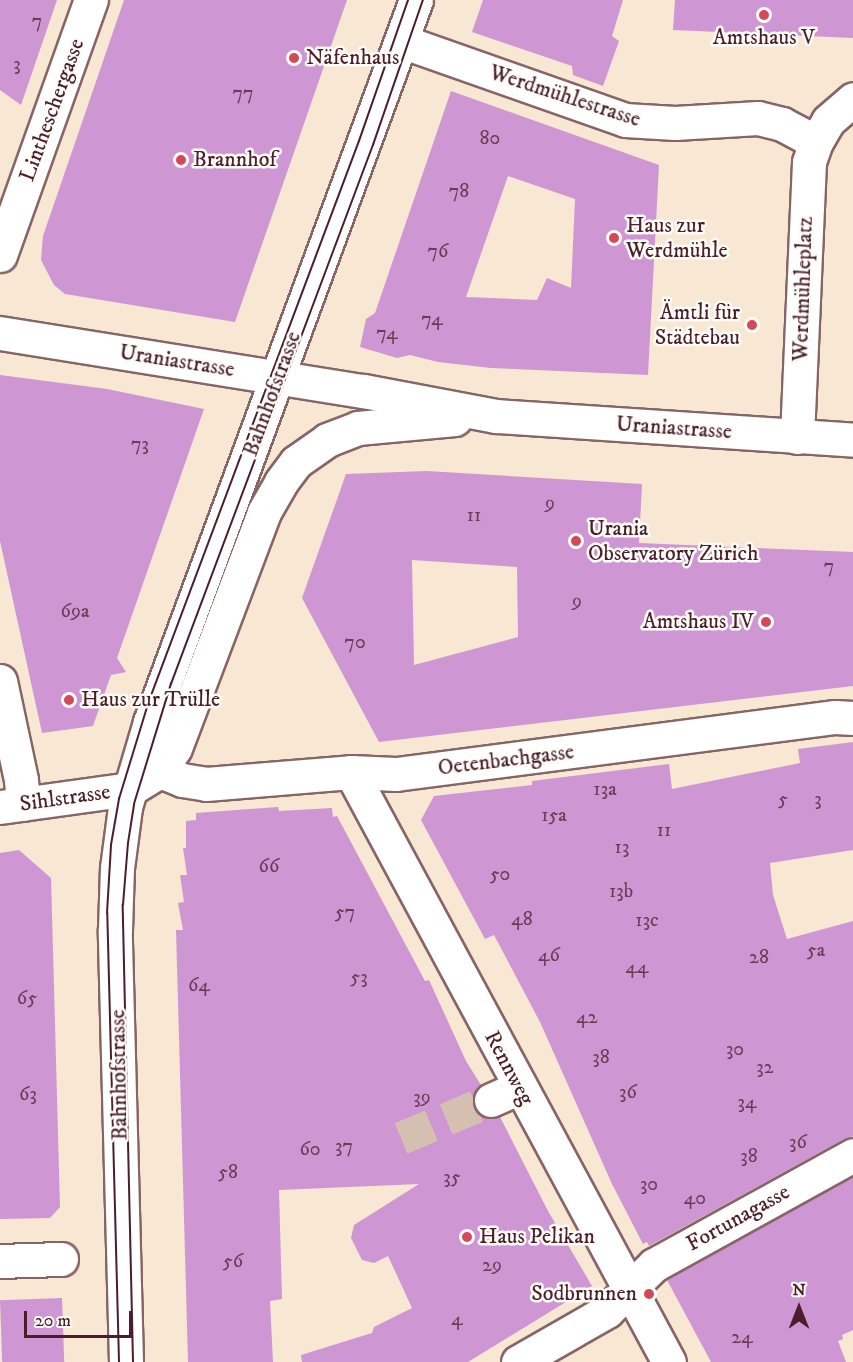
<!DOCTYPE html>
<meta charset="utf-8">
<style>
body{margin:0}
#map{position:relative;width:853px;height:1362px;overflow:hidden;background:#f7e7d3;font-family:"IM FELL DW Pica",serif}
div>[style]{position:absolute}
.building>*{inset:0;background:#ce96d3;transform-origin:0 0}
.minor-tunnel>*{height:33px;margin-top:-16.5px;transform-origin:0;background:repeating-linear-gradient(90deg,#d4bfb1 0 33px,transparent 0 49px)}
.roads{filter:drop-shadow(2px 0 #876566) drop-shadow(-2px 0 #876566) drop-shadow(0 2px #876566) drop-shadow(0 -2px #876566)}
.minor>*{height:33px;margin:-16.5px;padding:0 16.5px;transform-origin:16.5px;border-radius:16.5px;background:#fff}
.tram>*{height:1.5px;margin:-0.75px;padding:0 0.75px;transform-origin:0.75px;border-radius:0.75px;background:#4a1f2b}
.dots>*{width:16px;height:16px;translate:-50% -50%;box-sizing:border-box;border:3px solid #fdfcf7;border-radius:50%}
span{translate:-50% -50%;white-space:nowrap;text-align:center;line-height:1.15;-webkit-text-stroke:5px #fdfcf7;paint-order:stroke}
.number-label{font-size:20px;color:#6b3d55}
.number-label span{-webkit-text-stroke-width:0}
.poi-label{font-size:22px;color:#4a1f2b}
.left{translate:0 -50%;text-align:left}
.right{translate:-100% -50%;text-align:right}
.street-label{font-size:22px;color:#4a1f2b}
.north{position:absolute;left:769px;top:1278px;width:60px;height:60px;-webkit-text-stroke:4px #fdfcf7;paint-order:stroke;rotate:0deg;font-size:16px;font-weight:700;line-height:24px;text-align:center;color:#4a1f2b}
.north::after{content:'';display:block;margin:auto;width:21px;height:27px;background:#4a1f2b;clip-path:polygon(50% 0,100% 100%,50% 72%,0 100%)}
.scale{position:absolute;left:24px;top:1311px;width:108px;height:27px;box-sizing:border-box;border:3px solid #4a1f2b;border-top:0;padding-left:8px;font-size:18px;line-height:21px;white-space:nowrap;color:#4a1f2b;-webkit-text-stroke:4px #fdfcf7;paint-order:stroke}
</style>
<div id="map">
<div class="building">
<div style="clip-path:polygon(0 0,57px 0,21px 105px,0 90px)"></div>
<div style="clip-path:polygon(124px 0,347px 0,235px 322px,65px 294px,54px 285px,41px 260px,43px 236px)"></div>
<div style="clip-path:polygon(483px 0,623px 0,612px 36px,619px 41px,603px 86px,573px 75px,572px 66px,472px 32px)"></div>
<div style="clip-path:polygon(675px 0,853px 0,853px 38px,673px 30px)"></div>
<div style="clip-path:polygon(evenodd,451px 91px,659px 165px,648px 375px,491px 368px,438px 362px,410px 355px,397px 358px,360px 347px,366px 319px,375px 313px,451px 91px,508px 176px,575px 199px,571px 288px,547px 278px,537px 300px,466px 297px,508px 176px)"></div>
<div style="clip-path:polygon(0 375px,107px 389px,204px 409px,117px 658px,126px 672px,111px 675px,93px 726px,42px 733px,0 541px)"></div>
<div style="clip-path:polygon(evenodd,427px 471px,642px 484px,639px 543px,853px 552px,853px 686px,379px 742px,302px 598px,346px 474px,427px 471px,412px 560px,517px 567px,518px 637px,414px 665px,412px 560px)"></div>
<div style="clip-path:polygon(853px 742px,853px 850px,770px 863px,773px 895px,787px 939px,853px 921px,853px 1136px,844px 1139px,649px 1246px,647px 1242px,643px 1244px,612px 1184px,540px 1022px,494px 935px,485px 939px,421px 820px,434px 796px,532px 785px,532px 781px,669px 764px,672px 789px,800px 763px,798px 749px)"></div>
<div style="clip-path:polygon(278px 807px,279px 811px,332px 808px,333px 817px,337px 816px,425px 981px,429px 980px,466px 1061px,481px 1085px,472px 1098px,474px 1108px,480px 1115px,489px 1119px,500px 1117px,548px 1211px,592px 1286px,468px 1362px,302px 1362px,301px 1355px,372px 1333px,374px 1327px,412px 1308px,388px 1256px,374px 1263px,362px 1260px,351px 1238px,354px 1225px,419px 1184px,279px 1190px,282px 1299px,270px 1301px,273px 1362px,188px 1362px,176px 930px,183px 930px,178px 903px,184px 902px,180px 875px,187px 875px,183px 848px,186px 848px,186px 821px,196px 820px,196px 813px)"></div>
<div style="clip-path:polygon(19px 850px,51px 878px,60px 1207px,50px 1218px,0 1219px,0 853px)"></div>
<div style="clip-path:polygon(853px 1176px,853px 1330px,842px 1335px,843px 1339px,838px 1341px,846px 1362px,711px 1362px,667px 1280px)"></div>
<div style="left:62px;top:1298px;width:64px;height:62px;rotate:88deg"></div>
</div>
<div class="minor-tunnel">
<div style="left:401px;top:1138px;width:98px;rotate:-22.9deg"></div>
</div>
<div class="roads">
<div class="minor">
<div style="left:401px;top:41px;width:238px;rotate:19.4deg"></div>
<div style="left:625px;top:120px;width:50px;rotate:3.4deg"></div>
<div style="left:675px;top:123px;width:83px;rotate:-3.4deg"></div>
<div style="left:758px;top:118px;width:25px;rotate:14deg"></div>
<div style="left:782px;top:124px;width:38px;rotate:28deg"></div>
<div style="left:0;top:255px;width:271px;rotate:-70.4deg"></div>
<div style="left:0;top:333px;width:369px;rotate:9.1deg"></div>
<div style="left:364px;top:391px;width:134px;rotate:10.7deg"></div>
<div style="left:496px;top:416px;width:358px;rotate:3.8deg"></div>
<div style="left:797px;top:437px;width:275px;rotate:-87.5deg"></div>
<div style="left:809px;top:162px;width:21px;rotate:-71deg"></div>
<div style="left:816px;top:142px;width:24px;rotate:-60deg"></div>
<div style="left:828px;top:121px;width:33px;rotate:-41deg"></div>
<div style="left:0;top:681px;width:101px;rotate:78deg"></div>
<div style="left:21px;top:780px;width:24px;rotate:85deg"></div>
<div style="left:160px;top:771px;width:24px;rotate:22deg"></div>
<div style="left:182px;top:780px;width:24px;rotate:9deg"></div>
<div style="left:206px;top:784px;width:145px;rotate:-4.7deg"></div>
<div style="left:351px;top:772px;width:45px;rotate:2.5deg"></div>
<div style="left:396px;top:774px;width:443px;rotate:-7.4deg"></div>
<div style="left:835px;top:717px;width:18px;rotate:3deg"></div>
<div style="left:351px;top:772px;width:670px;rotate:61.68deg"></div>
<div style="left:0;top:807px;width:131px;rotate:-7.9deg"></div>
<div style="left:130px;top:789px;width:35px;rotate:-31deg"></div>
<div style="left:160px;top:771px;width:27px;rotate:-57deg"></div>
<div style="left:175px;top:748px;width:252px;rotate:-69.3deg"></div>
<div style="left:264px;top:512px;width:34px;rotate:-60deg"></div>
<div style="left:281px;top:482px;width:25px;rotate:-53deg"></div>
<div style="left:296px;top:462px;width:38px;rotate:-35deg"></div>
<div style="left:327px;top:440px;width:33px;rotate:-21deg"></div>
<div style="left:358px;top:428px;width:97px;rotate:-5.3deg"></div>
<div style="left:491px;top:1100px;width:32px;rotate:-24deg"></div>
<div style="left:0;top:1261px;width:61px;rotate:-1.9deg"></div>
<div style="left:126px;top:1362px;width:432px;rotate:-91.5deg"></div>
<div style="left:115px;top:930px;width:62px;rotate:-88.2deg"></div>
<div style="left:117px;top:868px;width:62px;rotate:-82.5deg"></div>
<div style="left:125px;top:807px;width:89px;rotate:-73.6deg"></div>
<div style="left:150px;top:722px;width:769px;rotate:-69.78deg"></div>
<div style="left:518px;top:1362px;width:103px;rotate:-29.8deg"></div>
<div style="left:607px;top:1311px;width:66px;rotate:-44.4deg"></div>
<div style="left:654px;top:1265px;width:227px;rotate:-28.9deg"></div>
</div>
</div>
<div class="tram">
<div style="left:119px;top:1362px;width:449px;rotate:-91.5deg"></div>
<div style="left:107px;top:913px;width:68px;rotate:-86.6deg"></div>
<div style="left:111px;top:845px;width:47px;rotate:-80.1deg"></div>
<div style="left:119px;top:799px;width:102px;rotate:-73deg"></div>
<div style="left:149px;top:701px;width:598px;rotate:-69.44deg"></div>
<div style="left:359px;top:141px;width:149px;rotate:-70.8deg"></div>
<div style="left:133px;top:1362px;width:457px;rotate:-91.3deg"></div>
<div style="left:123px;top:905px;width:62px;rotate:-85.4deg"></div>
<div style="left:128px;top:843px;width:39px;rotate:-81deg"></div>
<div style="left:134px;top:804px;width:126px;rotate:-72.9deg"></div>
<div style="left:171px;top:684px;width:576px;rotate:-69.46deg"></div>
<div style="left:373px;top:145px;width:153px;rotate:-71deg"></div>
</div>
<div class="dots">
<div style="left:764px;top:15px;background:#d1495b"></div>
<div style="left:294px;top:58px;background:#d1495b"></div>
<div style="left:181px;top:160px;background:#d1495b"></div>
<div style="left:614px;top:238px;background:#d1495b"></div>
<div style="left:752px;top:325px;background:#d1495b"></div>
<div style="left:576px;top:541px;background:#d1495b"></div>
<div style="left:766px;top:622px;background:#d1495b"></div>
<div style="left:69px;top:700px;background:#d1495b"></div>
<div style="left:467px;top:1237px;background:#d1495b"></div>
<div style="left:649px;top:1294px;background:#d1495b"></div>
</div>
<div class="number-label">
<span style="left:37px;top:21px">7</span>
<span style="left:17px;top:64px">3</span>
<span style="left:243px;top:93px">77</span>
<span style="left:490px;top:138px">80</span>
<span style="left:459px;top:191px">78</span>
<span style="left:438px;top:251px">76</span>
<span style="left:432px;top:319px">74</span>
<span style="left:387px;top:333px">74</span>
<span style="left:140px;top:444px">73</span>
<span style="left:550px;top:503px">9</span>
<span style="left:474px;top:515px">11</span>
<span style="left:829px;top:566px">7</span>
<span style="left:577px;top:601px">9</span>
<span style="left:75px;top:611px">69a</span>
<span style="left:355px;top:642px">70</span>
<span style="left:605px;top:789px">13a</span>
<span style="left:783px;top:799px">5</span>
<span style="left:818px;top:799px">3</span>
<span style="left:554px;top:815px">15a</span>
<span style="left:664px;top:830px">11</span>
<span style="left:622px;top:847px">13</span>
<span style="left:269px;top:866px">66</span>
<span style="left:500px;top:874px">50</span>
<span style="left:621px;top:891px">13b</span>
<span style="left:345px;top:912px">57</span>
<span style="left:522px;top:919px">48</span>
<span style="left:647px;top:920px">13c</span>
<span style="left:816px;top:950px">5a</span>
<span style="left:549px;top:955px">46</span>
<span style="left:759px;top:957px">28</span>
<span style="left:637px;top:967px">44</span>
<span style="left:359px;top:977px">53</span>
<span style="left:199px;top:985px">64</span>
<span style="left:27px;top:998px">65</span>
<span style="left:587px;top:1017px">42</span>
<span style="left:735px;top:1049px">30</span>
<span style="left:601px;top:1057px">38</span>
<span style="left:765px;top:1067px">32</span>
<span style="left:628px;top:1092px">36</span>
<span style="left:28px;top:1094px">63</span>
<span style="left:422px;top:1097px">39</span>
<span style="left:747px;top:1102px">34</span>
<span style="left:798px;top:1142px">36</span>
<span style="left:344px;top:1146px">37</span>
<span style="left:310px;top:1149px">60</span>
<span style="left:749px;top:1156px">38</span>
<span style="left:228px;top:1172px">58</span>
<span style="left:452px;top:1177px">35</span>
<span style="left:649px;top:1184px">30</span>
<span style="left:695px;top:1198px">40</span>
<span style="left:233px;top:1261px">56</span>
<span style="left:492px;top:1265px">29</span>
<span style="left:457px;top:1319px">4</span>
<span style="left:742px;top:1337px">24</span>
</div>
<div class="poi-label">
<span style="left:764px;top:38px">Amtshaus V</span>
<span class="left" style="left:306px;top:58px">Näfenhaus</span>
<span class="left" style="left:193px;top:160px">Brannhof</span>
<span class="left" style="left:626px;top:238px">Haus zur<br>Werdmühle</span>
<span class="right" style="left:740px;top:325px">Ämtli für<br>Städtebau</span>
<span class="left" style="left:588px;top:541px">Urania<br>Observatory Zürich</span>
<span class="right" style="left:754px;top:622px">Amtshaus IV</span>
<span class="left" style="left:81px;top:700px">Haus zur Trülle</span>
<span class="left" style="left:479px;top:1237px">Haus Pelikan</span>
<span class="right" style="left:637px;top:1294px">Sodbrunnen</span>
</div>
<div class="street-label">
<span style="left:565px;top:96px;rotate:18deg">Werdmühlestrasse</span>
<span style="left:52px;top:110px;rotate:-70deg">Lintheschergasse</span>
<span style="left:803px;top:289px;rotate:-88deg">Werdmühleplatz</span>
<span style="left:177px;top:361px;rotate:9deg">Uraniastrasse</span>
<span style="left:272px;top:394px;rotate:-70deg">Bahnhofstrasse</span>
<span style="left:674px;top:428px;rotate:4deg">Uraniastrasse</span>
<span style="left:506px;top:760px;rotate:-7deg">Oetenbachgasse</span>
<span style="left:65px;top:798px;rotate:-8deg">Sihlstrasse</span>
<span style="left:509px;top:1068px;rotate:62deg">Rennweg</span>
<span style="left:119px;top:1075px;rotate:-91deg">Bahnhofstrasse</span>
<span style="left:738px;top:1218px;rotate:-29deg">Fortunagasse</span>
</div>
<div class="north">N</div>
<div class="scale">20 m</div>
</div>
